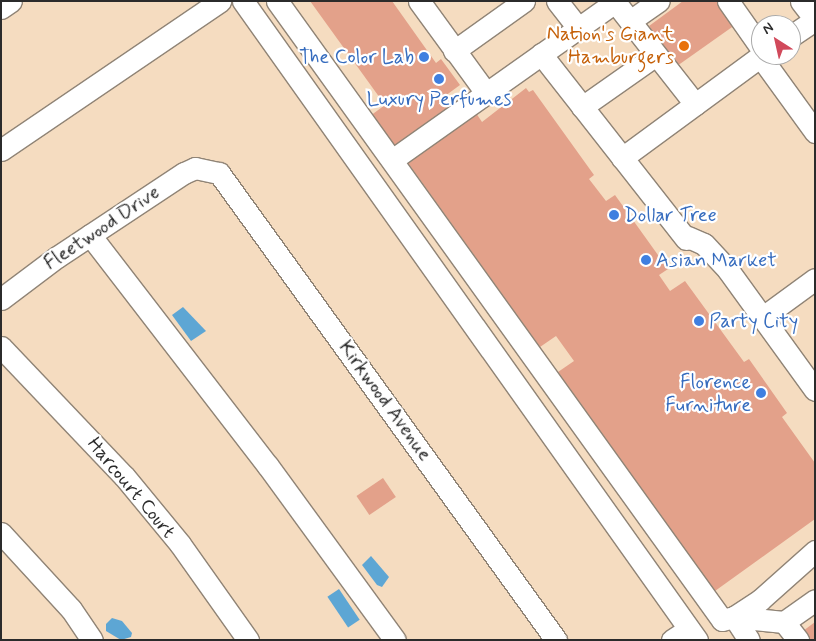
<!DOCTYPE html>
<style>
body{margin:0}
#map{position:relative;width:816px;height:641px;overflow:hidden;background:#f5dcc0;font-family:Mynerve,sans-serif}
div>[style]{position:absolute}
.water>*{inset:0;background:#5da6d4;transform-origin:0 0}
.building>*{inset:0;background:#e3a18a;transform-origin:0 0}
.roads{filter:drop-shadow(1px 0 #908476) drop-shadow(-1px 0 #908476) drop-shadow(0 1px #908476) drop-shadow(0 -1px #908476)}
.minor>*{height:21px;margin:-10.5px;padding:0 10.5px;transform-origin:10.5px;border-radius:10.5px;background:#fff}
.major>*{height:26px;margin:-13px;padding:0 13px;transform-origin:13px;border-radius:13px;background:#fff}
.dots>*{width:14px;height:14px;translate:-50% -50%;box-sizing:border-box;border:2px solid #fff;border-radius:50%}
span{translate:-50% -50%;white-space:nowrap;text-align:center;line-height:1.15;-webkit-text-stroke:4.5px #fff;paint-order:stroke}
.food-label{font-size:20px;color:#c56008}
.right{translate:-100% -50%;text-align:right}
.shop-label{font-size:20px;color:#366cbe}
.left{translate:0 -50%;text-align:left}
.street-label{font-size:20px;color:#2b2b2b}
.frame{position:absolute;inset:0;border:2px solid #2b2b2b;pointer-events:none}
.north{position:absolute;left:751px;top:15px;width:50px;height:50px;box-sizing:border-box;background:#fff;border:1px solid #aaa;border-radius:50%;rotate:325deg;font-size:14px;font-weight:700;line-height:20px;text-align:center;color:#2b2b2b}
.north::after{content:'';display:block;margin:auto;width:18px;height:22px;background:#d1495b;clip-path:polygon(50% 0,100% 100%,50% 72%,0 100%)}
</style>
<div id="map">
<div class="water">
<div style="clip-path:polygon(183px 307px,206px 331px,191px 341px,172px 315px)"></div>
<div style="clip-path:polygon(371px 556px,389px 577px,382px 587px,377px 585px,362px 565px)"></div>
<div style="left:339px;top:589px;width:37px;height:14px;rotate:56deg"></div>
<div style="clip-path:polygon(112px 618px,122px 621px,132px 633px,131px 637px,121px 640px,106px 631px,106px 624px)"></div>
</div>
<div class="building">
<div style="clip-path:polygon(310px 1px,392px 1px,436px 63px,441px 59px,460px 85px,445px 96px,454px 107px,394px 149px,370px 116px,385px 105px)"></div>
<div style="clip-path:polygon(683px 1px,718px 1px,735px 25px,677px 66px,649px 26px)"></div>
<div style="clip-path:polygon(526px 88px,529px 92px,533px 90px,594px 175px,589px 179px,606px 201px,615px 195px,668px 269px,659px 275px,670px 291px,685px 281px,744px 362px,749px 359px,787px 413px,782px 417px,815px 463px,815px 519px,715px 591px,558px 372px,574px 361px,556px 336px,540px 347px,408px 163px,476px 113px,482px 122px)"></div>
<div style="left:383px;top:478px;width:23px;height:32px;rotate:56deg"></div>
<div style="clip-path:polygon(815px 622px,815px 640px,809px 640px,803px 631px)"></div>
</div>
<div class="roads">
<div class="minor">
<div style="left:243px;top:1px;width:784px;rotate:54.61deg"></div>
<div style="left:277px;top:1px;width:762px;rotate:54.29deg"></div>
<div style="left:722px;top:620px;width:12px;rotate:-14deg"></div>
<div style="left:734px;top:617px;width:31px;rotate:-33deg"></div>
<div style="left:760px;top:600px;width:74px;rotate:-41.7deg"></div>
<div style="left:419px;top:1px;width:114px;rotate:53.9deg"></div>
<div style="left:557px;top:1px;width:34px;rotate:52deg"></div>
<div style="left:728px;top:1px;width:57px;rotate:54.9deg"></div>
<div style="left:1px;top:8px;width:12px;rotate:-35deg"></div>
<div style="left:630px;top:21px;width:35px;rotate:-35deg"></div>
<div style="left:791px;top:36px;width:29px;rotate:-34deg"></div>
<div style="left:454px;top:51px;width:86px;rotate:-35.5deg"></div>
<div style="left:541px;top:54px;width:235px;rotate:51.9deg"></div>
<div style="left:760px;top:56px;width:94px;rotate:54.1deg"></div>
<div style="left:582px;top:107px;width:90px;rotate:-35.1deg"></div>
<div style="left:1px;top:150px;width:265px;rotate:-34.2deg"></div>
<div style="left:622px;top:158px;width:174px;rotate:-36.3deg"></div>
<div style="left:392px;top:160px;width:273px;rotate:-35.3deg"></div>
<div style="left:615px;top:2px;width:130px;rotate:51.9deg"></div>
<div style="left:90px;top:235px;width:292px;rotate:52.4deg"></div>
<div style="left:268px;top:466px;width:215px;rotate:53.9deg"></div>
<div style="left:688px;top:237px;width:17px;rotate:24deg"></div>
<div style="left:704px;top:244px;width:35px;rotate:47deg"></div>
<div style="left:728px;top:270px;width:148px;rotate:54.1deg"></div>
<div style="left:1px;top:299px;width:70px;rotate:-36.9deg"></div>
<div style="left:57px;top:257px;width:152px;rotate:-33.5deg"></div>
<div style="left:184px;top:173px;width:12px;rotate:-24deg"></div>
<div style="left:195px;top:168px;width:25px;rotate:12deg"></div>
<div style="left:219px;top:173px;width:576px;rotate:54.18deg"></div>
<div style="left:763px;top:317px;width:64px;rotate:-36.2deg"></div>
<div style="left:1px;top:347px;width:178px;rotate:46.4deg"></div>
<div style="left:124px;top:476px;width:88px;rotate:50.5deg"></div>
<div style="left:180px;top:544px;width:118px;rotate:54.7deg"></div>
<div style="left:1px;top:533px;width:103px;rotate:47.4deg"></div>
<div style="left:71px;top:609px;width:37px;rotate:56deg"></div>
<div style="left:734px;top:617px;width:50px;rotate:5.7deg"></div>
<div style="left:784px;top:622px;width:38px;rotate:-35deg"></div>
<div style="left:734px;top:617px;width:27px;rotate:57deg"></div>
<div style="left:784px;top:622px;width:23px;rotate:52deg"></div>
<div style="left:672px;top:640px;width:20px;rotate:-33deg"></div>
</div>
<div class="major">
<div style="left:804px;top:1px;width:18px;rotate:52deg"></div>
</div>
</div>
<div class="dots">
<div style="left:684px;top:46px;background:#e8710a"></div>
<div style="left:424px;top:57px;background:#3f7fe0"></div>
<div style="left:439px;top:79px;background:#3f7fe0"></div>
<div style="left:614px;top:215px;background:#3f7fe0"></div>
<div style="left:646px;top:260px;background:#3f7fe0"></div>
<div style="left:699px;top:321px;background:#3f7fe0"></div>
<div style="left:761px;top:393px;background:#3f7fe0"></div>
</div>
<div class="food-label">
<span class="right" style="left:674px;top:46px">Nation's Giant<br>Hamburgers</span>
</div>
<div class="shop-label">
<span class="right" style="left:414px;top:57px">The Color Lab</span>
<span style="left:439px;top:99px">Luxury Perfumes</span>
<span class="left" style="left:624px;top:215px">Dollar Tree</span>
<span class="left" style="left:656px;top:260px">Asian Market</span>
<span class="left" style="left:709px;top:321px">Party City</span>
<span class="right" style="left:751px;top:394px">Florence<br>Furniture</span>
</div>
<div class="street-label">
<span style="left:102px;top:228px;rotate:-34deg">Fleetwood Drive</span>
<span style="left:385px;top:401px;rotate:54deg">Kirkwood Avenue</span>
<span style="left:131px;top:488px;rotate:50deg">Harcourt Court</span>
</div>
<div class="frame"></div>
<div class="north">N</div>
</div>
